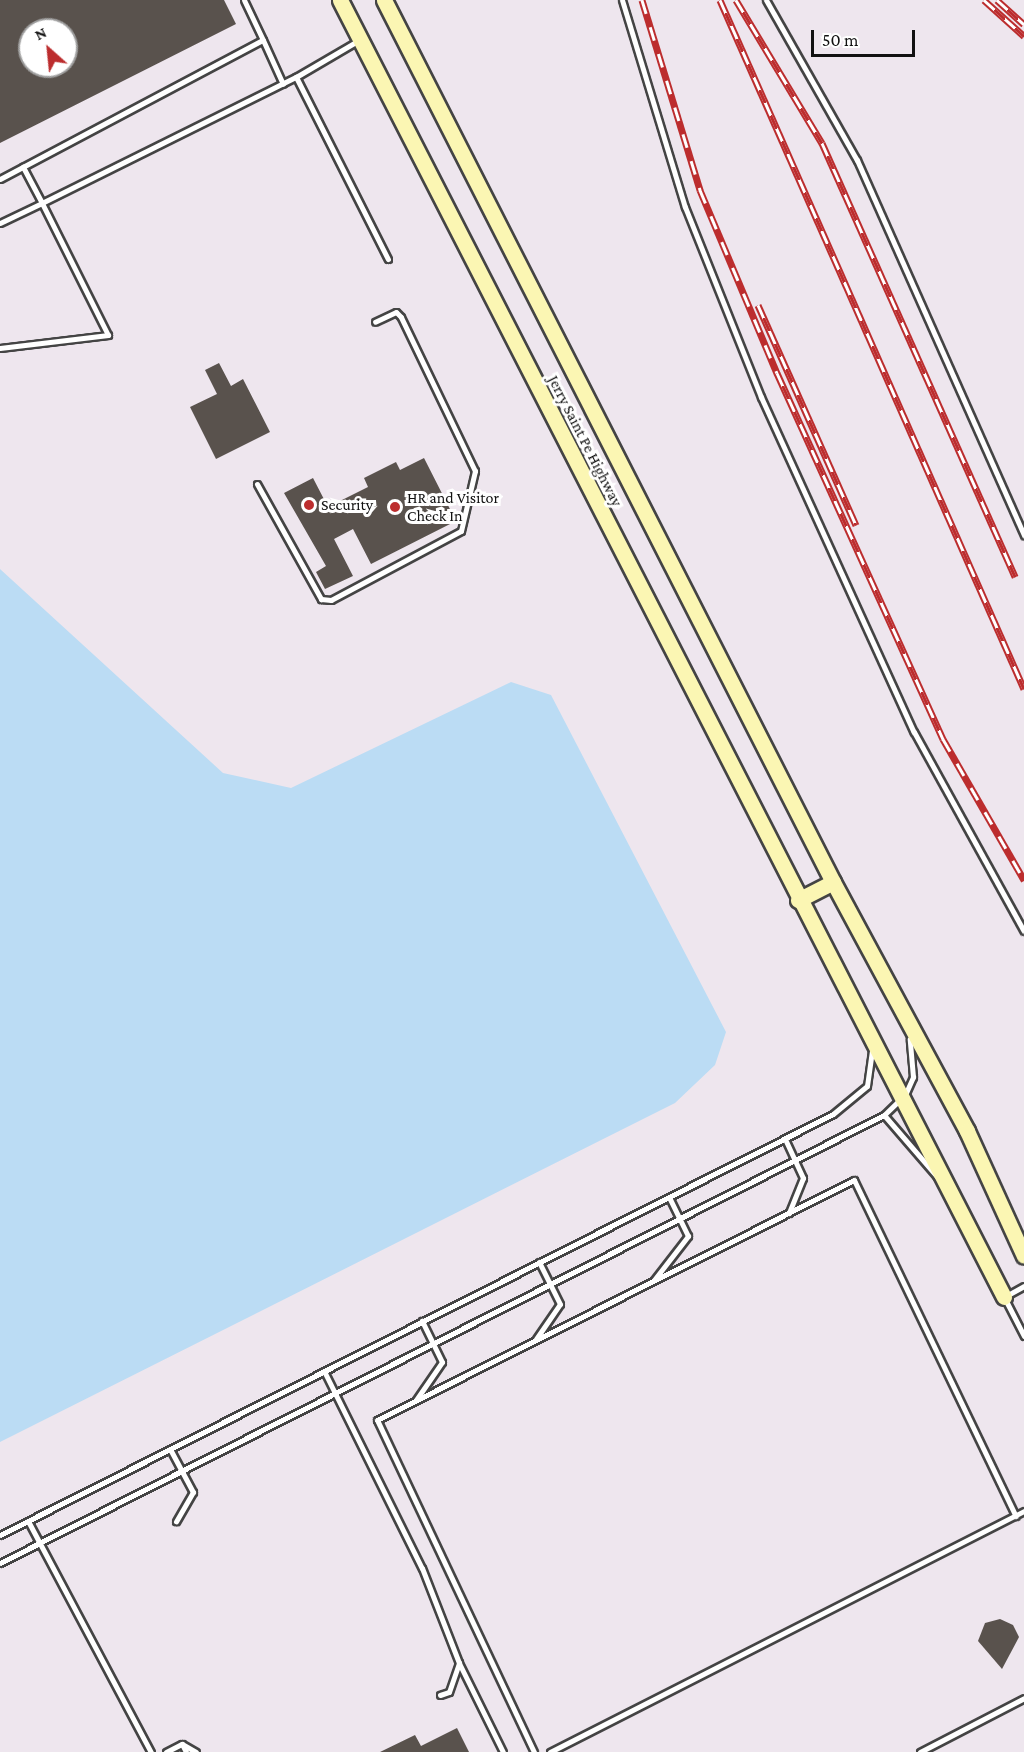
<!DOCTYPE html>
<style>
body{margin:0}
#map{position:relative;width:1024px;height:1752px;overflow:hidden;background:#fffdf4;font-family:"Crimson Pro",serif}
div>[style]{position:absolute}
.industrial>*{inset:0;background:#eee6ee}
.water>*{inset:0;background:#bbdcf4}
.building>*{inset:0;background:#59524d}
.roads{filter:drop-shadow(2px 0 #444) drop-shadow(-2px 0 #444) drop-shadow(0 2px #444) drop-shadow(0 -2px #444)}
.lane>*{height:5px;margin:-2.5px;padding:0 2.5px;transform-origin:2.5px;border-radius:2.5px;background:#fff}
.secondary>*{height:15px;margin:-7.5px;padding:0 7.5px;transform-origin:7.5px;border-radius:7.5px;background:#fbf6b3}
.rail>*{height:7px;margin-top:-3.5px;transform-origin:0;background:repeating-linear-gradient(90deg,#fff 0 14px,#bc2d2e 0 28px);box-sizing:border-box;border-block:2px solid #bc2d2e}
.dots>*{width:16px;height:16px;translate:-50% -50%;box-sizing:border-box;border:3px solid #fff;border-radius:50%}
span{translate:-50% -50%;white-space:nowrap;text-align:center;line-height:1.15;-webkit-text-stroke:6px #fff;paint-order:stroke}
.street-label{font-size:16px;color:#111}
.poi-label{font-size:16px;color:#111}
.left{translate:0 -50%;text-align:left}
.north{position:absolute;left:18px;top:18px;width:60px;height:60px;box-sizing:border-box;background:#fff;border:2px solid #a0a0a0;border-radius:50%;rotate:333deg;font-size:16px;font-weight:700;line-height:24px;text-align:center;color:#111}
.north::after{content:'';display:block;margin:auto;width:21px;height:27px;background:#bc2d2e;clip-path:polygon(50% 0,100% 100%,50% 72%,0 100%)}
.scale{position:absolute;left:811px;top:30px;width:104px;height:27px;box-sizing:border-box;border:3px solid #111;border-top:0;padding-left:8px;font-size:18px;line-height:21px;white-space:nowrap;color:#111;-webkit-text-stroke:4px #fff;paint-order:stroke}
</style>
<div id="map">
<div class="industrial">
<div style="clip-path:polygon(evenodd,0 0,1024px 0,1024px 1752px,0 1752px,0 0,30px 30px,66px 30px,66px 66px,30px 66px,30px 30px)"></div>
</div>
<div class="water">
<div style="clip-path:polygon(0 569px,223px 773px,291px 788px,511px 682px,551px 695px,726px 1032px,715px 1065px,675px 1103px,0 1442px)"></div>
</div>
<div class="building">
<div style="clip-path:polygon(evenodd,0 0,224px 0,236px 24px,0 143px,0 0,30px 30px,66px 30px,66px 66px,30px 66px,30px 30px)"></div>
<div style="clip-path:polygon(219px 363px,231px 386px,243px 379px,270px 432px,216px 459px,190px 407px,217px 394px,205px 370px)"></div>
<div style="clip-path:polygon(424px 458px,456px 521px,371px 564px,353px 529px,334px 539px,353px 576px,325px 589px,316px 572px,326px 566px,284px 493px,313px 478px,328px 507px,368px 487px,364px 478px,396px 462px,400px 470px)"></div>
<div style="clip-path:polygon(1000px 1619px,1013px 1625px,1019px 1637px,1002px 1669px,978px 1641px,985px 1623px)"></div>
<div style="clip-path:polygon(457px 1728px,469px 1752px,380px 1752px,415px 1735px,421px 1746px)"></div>
</div>
<div class="roads">
<div class="lane">
<div style="left:622px;top:0;width:216px;rotate:73.1deg"></div>
<div style="left:685px;top:207px;width:205px;rotate:68.2deg"></div>
<div style="left:761px;top:397px;width:368px;rotate:65.5deg"></div>
<div style="left:914px;top:732px;width:227px;rotate:61.1deg"></div>
<div style="left:766px;top:0;width:184px;rotate:60.4deg"></div>
<div style="left:857px;top:160px;width:411px;rotate:66deg"></div>
<div style="left:263px;top:40px;width:48px;rotate:65.6deg"></div>
<div style="left:296px;top:77px;width:204px;rotate:63.2deg"></div>
<div style="left:0;top:179px;width:297px;rotate:-27.9deg"></div>
<div style="left:263px;top:40px;width:44px;rotate:-115.4deg"></div>
<div style="left:0;top:223px;width:47px;rotate:-25.5deg"></div>
<div style="left:42px;top:203px;width:41px;rotate:-117.8deg"></div>
<div style="left:0;top:348px;width:109px;rotate:-6.9deg"></div>
<div style="left:108px;top:335px;width:148px;rotate:-116.6deg"></div>
<div style="left:42px;top:203px;width:284px;rotate:-26.4deg"></div>
<div style="left:296px;top:77px;width:73px;rotate:-30.4deg"></div>
<div style="left:257px;top:484px;width:132px;rotate:60.9deg"></div>
<div style="left:321px;top:599px;width:10px;rotate:6deg"></div>
<div style="left:331px;top:600px;width:147px;rotate:-28deg"></div>
<div style="left:461px;top:531px;width:62px;rotate:-76.9deg"></div>
<div style="left:475px;top:471px;width:171px;rotate:-115.7deg"></div>
<div style="left:401px;top:317px;width:7px;rotate:-135deg"></div>
<div style="left:396px;top:312px;width:23px;rotate:155deg"></div>
<div style="left:884px;top:1115px;width:84px;rotate:49.3deg"></div>
<div style="left:785px;top:1139px;width:43px;rotate:65.2deg"></div>
<div style="left:803px;top:1178px;width:38px;rotate:112deg"></div>
<div style="left:654px;top:1280px;width:56px;rotate:-52.3deg"></div>
<div style="left:688px;top:1236px;width:43px;rotate:-116deg"></div>
<div style="left:1024px;top:1286px;width:23px;rotate:151deg"></div>
<div style="left:1004px;top:1297px;width:44px;rotate:62.9deg"></div>
<div style="left:536px;top:1339px;width:42px;rotate:-55.6deg"></div>
<div style="left:560px;top:1304px;width:47px;rotate:-116.6deg"></div>
<div style="left:324px;top:1371px;width:220px;rotate:63.6deg"></div>
<div style="left:422px;top:1568px;width:102px;rotate:68.7deg"></div>
<div style="left:459px;top:1663px;width:99px;rotate:63.7deg"></div>
<div style="left:416px;top:1400px;width:46px;rotate:-55.6deg"></div>
<div style="left:442px;top:1362px;width:46px;rotate:-116deg"></div>
<div style="left:170px;top:1449px;width:49px;rotate:61.9deg"></div>
<div style="left:193px;top:1492px;width:34px;rotate:120deg"></div>
<div style="left:28px;top:1521px;width:262px;rotate:62deg"></div>
<div style="left:0;top:1535px;width:933px;rotate:-26.81deg"></div>
<div style="left:833px;top:1114px;width:44px;rotate:-39.5deg"></div>
<div style="left:867px;top:1086px;width:35px;rotate:-82deg"></div>
<div style="left:0;top:1563px;width:991px;rotate:-26.88deg"></div>
<div style="left:884px;top:1115px;width:29px;rotate:-44deg"></div>
<div style="left:905px;top:1095px;width:20px;rotate:-66deg"></div>
<div style="left:913px;top:1077px;width:38px;rotate:-95deg"></div>
<div style="left:440px;top:1695px;width:9px;rotate:-18deg"></div>
<div style="left:449px;top:1692px;width:31px;rotate:-71deg"></div>
<div style="left:182px;top:1744px;width:16px;rotate:30deg"></div>
<div style="left:166px;top:1752px;width:18px;rotate:-27deg"></div>
<div style="left:182px;top:1744px;width:9px;rotate:63deg"></div>
<div style="left:534px;top:1752px;width:367px;rotate:-115.3deg"></div>
<div style="left:377px;top:1420px;width:534px;rotate:-26.71deg"></div>
<div style="left:854px;top:1180px;width:373px;rotate:64.3deg"></div>
<div style="left:550px;top:1752px;width:532px;rotate:-26.95deg"></div>
<div style="left:920px;top:1752px;width:117px;rotate:-27.4deg"></div>
</div>
<div class="secondary">
<div style="left:340px;top:0;width:1457px;rotate:62.89deg"></div>
<div style="left:384px;top:0;width:990px;rotate:63.02deg"></div>
<div style="left:833px;top:882px;width:283px;rotate:61.7deg"></div>
<div style="left:967px;top:1131px;width:137px;rotate:65.5deg"></div>
<div style="left:798px;top:900px;width:39px;rotate:-27deg"></div>
</div>
</div>
<div class="rail">
<div style="left:642px;top:0;width:199px;rotate:73deg"></div>
<div style="left:700px;top:190px;width:199px;rotate:67.2deg"></div>
<div style="left:777px;top:373px;width:402px;rotate:65.6deg"></div>
<div style="left:943px;top:739px;width:163px;rotate:60.1deg"></div>
<div style="left:720px;top:0;width:753px;rotate:66.19deg"></div>
<div style="left:736px;top:0;width:167px;rotate:59deg"></div>
<div style="left:822px;top:143px;width:475px;rotate:66deg"></div>
<div style="left:984px;top:0;width:54px;rotate:42deg"></div>
<div style="left:997px;top:0;width:36px;rotate:42deg"></div>
<div style="left:758px;top:305px;width:241px;rotate:66deg"></div>
</div>
<div class="dots">
<div style="left:309px;top:505px;background:#bc2d2e"></div>
<div style="left:395px;top:507px;background:#bc2d2e"></div>
</div>
<div class="street-label">
<span style="left:585px;top:441px;rotate:63deg">Jerry Saint Pe Highway</span>
</div>
<div class="poi-label">
<span class="left" style="left:407px;top:507px">HR and Visitor<br>Check In</span>
<span class="left" style="left:321px;top:505px">Security</span>
</div>
<div class="north">N</div>
<div class="scale">50 m</div>
</div>
